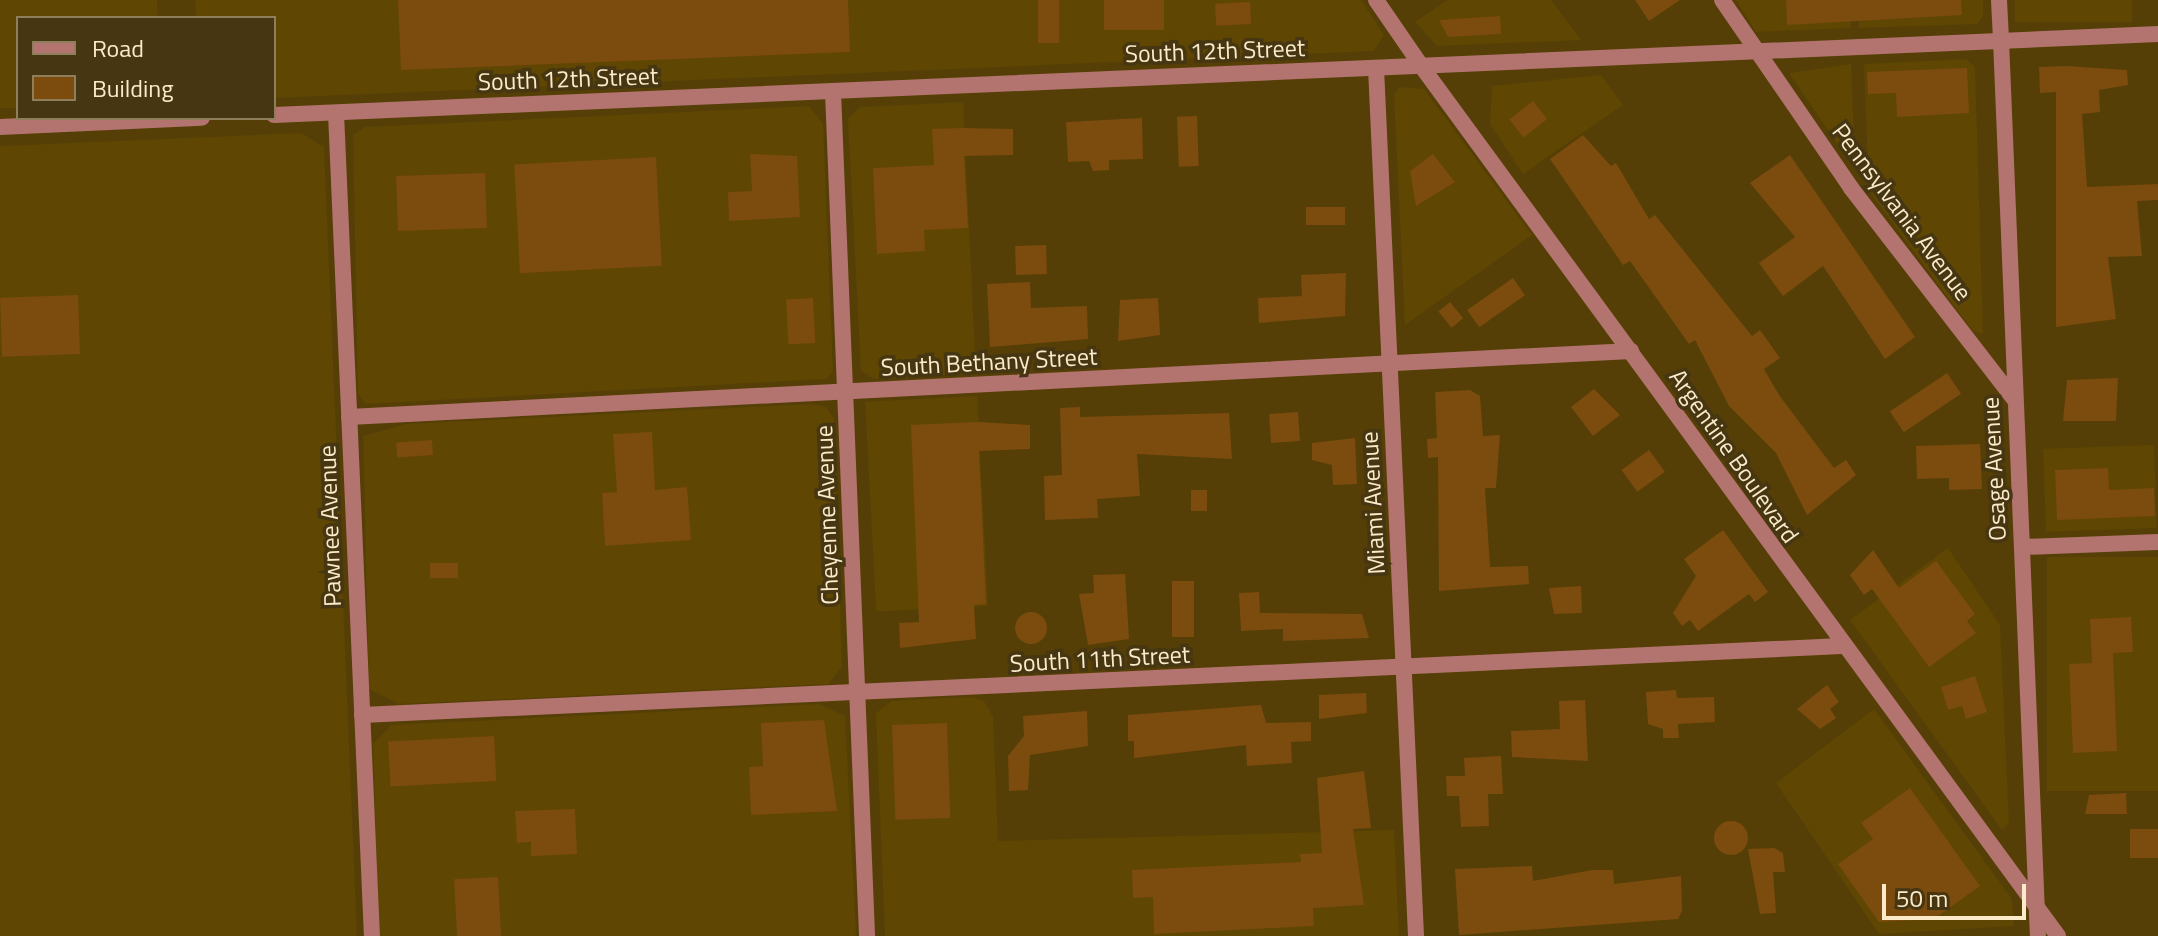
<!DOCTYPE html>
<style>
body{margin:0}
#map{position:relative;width:2158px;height:936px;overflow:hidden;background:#553f07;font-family:"Titillium Web",sans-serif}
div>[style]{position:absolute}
.built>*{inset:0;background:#5f4603;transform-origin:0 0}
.building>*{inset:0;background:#7c4b0e;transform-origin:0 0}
.round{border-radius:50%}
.minor>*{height:16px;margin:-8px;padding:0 8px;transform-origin:8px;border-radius:8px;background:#b3746f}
.tertiary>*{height:16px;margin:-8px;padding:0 8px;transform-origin:8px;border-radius:8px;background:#b3746f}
span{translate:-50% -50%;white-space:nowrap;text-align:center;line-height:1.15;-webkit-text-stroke:7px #463612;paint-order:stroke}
.street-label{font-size:24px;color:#fbebca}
.legend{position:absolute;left:16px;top:16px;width:260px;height:104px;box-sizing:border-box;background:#463612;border:2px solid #8e7e5c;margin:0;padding:10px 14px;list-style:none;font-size:24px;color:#fbebca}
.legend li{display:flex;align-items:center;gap:16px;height:40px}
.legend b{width:40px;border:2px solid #8e7e5c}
.scale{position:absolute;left:1882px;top:884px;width:144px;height:36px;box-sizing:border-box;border:4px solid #fbebca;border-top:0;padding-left:10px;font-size:24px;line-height:28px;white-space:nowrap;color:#fbebca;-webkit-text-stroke:6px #463612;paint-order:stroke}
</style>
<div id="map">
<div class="built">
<div style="clip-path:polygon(0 0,157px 0,158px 18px,18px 18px,18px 108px,0 108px)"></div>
<div style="clip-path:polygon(195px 0,1361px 0,1384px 35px,1374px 51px,274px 98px,274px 18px,196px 18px)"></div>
<div style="clip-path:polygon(1447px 0,1551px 0,1581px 40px,1437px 46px,1415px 22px)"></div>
<div style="clip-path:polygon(1736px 0,1850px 0,1851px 28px,1756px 32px)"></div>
<div style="clip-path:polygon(1858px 0,1983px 0,1983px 16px,1977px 24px,1859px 28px)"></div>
<div style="left:2015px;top:0;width:117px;height:22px"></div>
<div style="clip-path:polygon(1966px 59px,1975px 67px,1983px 334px,1972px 330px,1869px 191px,1864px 64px)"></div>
<div style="clip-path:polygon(1851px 64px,1855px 162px,1851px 164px,1789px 73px)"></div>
<div style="clip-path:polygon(1601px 75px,1623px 105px,1523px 174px,1490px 124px,1492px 86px)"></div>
<div style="clip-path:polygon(1399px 87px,1424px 89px,1532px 235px,1405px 325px,1394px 95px)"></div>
<div style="clip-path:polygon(963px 102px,976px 373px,874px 379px,861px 371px,848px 119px,860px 107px)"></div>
<div style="clip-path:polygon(809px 106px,823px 124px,833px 371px,826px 379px,365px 404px,358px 393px,353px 135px,365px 127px)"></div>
<div style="clip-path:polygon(301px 133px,324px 147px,357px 936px,0 936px,0 146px)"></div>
<div style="left:977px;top:396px;width:210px;height:112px;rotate:87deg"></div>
<div style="clip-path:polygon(811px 404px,826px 407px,834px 419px,842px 667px,828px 684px,399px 704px,369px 689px,363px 436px,407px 424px)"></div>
<div style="left:2154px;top:445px;width:83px;height:111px;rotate:88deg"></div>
<div style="clip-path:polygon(1948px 548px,2000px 625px,2009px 824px,2002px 830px,1850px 620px)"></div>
<div style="left:2158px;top:557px;width:234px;height:111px;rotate:90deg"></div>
<div style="clip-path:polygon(972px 697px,984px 701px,993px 717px,998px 841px,1394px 830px,1399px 936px,885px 936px,876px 713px,892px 701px)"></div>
<div style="clip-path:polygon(819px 704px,845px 716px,856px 936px,379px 936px,373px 744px,391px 725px)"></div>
<div style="clip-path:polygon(1874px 709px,2012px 899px,2014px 926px,1879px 934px,1776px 783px)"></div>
</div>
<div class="building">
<div style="clip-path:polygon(398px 0,848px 0,850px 52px,401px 70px)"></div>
<div style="left:1038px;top:0;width:21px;height:43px"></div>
<div style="left:1104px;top:0;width:60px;height:30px"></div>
<div style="clip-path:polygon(1635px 0,1680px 0,1649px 21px)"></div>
<div style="clip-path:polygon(1786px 0,1961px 0,1962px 15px,1787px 25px)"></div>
<div style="left:1250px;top:2px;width:22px;height:35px;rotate:87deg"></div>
<div style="clip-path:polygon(1500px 16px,1501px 34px,1448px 37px,1439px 20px)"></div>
<div style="clip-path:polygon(2066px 66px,2127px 70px,2128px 85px,2099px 90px,2100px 112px,2082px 114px,2087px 187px,2158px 184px,2158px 200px,2137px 201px,2142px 256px,2108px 257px,2116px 319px,2056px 327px,2056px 92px,2040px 93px,2039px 67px)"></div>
<div style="clip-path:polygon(1967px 68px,1969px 113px,1897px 117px,1896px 93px,1868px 94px,1867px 72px)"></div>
<div style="left:1533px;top:101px;width:23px;height:30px;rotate:52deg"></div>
<div style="left:1197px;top:116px;width:50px;height:20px;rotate:88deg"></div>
<div style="clip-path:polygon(1142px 118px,1143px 159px,1109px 160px,1109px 170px,1093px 171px,1089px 161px,1068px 162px,1066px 122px)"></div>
<div style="clip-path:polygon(963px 128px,1013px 129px,1013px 155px,964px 156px,968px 228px,924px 230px,925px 251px,877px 254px,873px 168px,934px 165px,932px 129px)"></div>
<div style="clip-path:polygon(1583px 135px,1611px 166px,1616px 163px,1649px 219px,1655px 215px,1752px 336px,1760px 330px,1780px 358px,1764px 369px,1779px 395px,1834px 468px,1846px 460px,1856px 475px,1807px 515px,1776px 453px,1729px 406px,1695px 340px,1689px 344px,1630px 261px,1623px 265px,1550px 159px)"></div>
<div style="clip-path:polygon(750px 154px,797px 156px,800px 217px,729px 221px,728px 192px,752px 191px)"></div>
<div style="clip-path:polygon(1433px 154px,1455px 182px,1416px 206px,1410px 171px)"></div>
<div style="clip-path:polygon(1790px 155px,1915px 337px,1885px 359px,1823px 266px,1783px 296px,1759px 263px,1795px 237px,1750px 183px)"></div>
<div style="left:656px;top:157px;width:109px;height:142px;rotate:87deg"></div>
<div style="left:485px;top:173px;width:55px;height:89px;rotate:88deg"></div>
<div style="left:1345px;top:207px;width:18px;height:39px;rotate:90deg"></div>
<div style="left:1046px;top:245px;width:29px;height:31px;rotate:88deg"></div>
<div style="clip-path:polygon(1346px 273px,1345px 316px,1259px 323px,1258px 298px,1302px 296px,1301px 275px)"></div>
<div style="left:1513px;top:278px;width:21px;height:56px;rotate:55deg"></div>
<div style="clip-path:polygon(1030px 282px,1031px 308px,1087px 306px,1088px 339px,990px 347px,987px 284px)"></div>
<div style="left:78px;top:295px;width:59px;height:78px;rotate:88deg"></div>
<div style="left:813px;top:298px;width:45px;height:27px;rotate:87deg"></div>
<div style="clip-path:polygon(1158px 298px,1160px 335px,1118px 341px,1120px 300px)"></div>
<div style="left:1450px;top:302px;width:21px;height:15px;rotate:51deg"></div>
<div style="left:1947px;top:373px;width:25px;height:69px;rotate:56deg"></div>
<div style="clip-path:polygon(2118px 378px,2116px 421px,2063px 421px,2067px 380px)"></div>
<div style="clip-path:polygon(1594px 389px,1620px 415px,1593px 436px,1571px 407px)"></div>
<div style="clip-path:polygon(1470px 390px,1480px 396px,1483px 436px,1500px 435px,1496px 488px,1485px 488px,1490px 567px,1528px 566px,1529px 584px,1439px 591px,1438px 457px,1428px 458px,1427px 439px,1437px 438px,1435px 392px)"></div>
<div style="clip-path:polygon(1080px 407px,1080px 417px,1229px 413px,1232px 459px,1137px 454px,1140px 496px,1097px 499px,1098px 518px,1045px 520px,1044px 476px,1062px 475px,1060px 408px)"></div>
<div style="left:1298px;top:412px;width:29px;height:29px;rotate:86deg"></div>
<div style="clip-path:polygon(978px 422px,1030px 425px,1030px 449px,979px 451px,986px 604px,974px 605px,976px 639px,900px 648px,899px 623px,919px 622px,911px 425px)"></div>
<div style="clip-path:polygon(652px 432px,655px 490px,687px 487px,691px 540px,605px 546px,602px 493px,617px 492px,613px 434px)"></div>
<div style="clip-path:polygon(1355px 438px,1357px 484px,1333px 485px,1332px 465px,1312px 460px,1312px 443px)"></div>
<div style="left:432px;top:440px;width:15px;height:36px;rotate:86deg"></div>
<div style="clip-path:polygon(1980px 444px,1982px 489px,1949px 490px,1949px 478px,1917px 479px,1916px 446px)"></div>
<div style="left:1649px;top:450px;width:27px;height:34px;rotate:54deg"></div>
<div style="clip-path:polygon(2108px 468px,2109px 490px,2154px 488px,2155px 516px,2057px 520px,2055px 470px)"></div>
<div style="left:1191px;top:490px;width:16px;height:21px"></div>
<div style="clip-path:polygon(1723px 530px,1768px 592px,1755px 602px,1749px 594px,1698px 631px,1690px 620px,1682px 626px,1673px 613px,1696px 576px,1684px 559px)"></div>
<div style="clip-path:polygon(1873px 550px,1899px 588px,1936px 561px,1975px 614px,1967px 621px,1976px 633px,1929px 667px,1872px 589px,1864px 595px,1850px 575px)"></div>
<div style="left:458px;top:563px;width:15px;height:28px;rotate:90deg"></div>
<div style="clip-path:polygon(1125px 574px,1129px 639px,1088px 645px,1079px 594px,1094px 593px,1093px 575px)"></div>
<div style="left:1194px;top:581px;width:56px;height:22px;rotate:90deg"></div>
<div style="clip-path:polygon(1581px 586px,1582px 613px,1554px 614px,1549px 588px)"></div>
<div style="clip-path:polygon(1259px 592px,1260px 613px,1362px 614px,1369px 638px,1283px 641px,1283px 629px,1241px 631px,1239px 593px)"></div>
<div class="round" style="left:1015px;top:612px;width:32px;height:32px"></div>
<div style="clip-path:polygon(2131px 617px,2133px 652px,2113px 653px,2117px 751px,2073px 753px,2069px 664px,2092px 663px,2090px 619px)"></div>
<div style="clip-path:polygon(1975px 676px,1987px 712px,1966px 719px,1962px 706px,1948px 710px,1941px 687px)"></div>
<div style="clip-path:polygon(1827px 685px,1839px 702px,1830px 709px,1836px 718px,1820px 729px,1797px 709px)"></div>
<div style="clip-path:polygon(1676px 690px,1677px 698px,1714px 697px,1715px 722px,1678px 724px,1679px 738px,1663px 738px,1663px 729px,1648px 724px,1646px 692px)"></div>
<div style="clip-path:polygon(1366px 693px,1367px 713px,1319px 719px,1319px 695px)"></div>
<div style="clip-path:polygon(1585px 700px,1588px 761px,1512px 757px,1511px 731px,1560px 729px,1559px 701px)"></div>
<div style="clip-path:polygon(1261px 705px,1266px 723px,1311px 722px,1311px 741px,1291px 742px,1292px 763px,1247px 766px,1246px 745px,1134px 758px,1134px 741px,1128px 741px,1128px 715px)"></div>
<div style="clip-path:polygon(1087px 711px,1088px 746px,1030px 755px,1028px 790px,1009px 791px,1008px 756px,1024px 736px,1023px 716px)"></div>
<div style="clip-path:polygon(824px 720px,837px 811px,751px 815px,749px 767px,763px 766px,761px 723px)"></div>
<div style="left:947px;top:723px;width:95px;height:55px;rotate:88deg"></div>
<div style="left:494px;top:736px;width:45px;height:106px;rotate:87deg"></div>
<div style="clip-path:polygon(1501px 756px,1503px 794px,1488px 794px,1489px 826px,1461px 827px,1459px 796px,1447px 796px,1446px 776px,1465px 776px,1464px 758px)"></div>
<div style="clip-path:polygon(1364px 771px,1371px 828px,1353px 829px,1364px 905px,1313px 908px,1314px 926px,1154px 934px,1153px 897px,1133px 898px,1132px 870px,1301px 862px,1300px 854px,1322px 853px,1317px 778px)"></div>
<div style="clip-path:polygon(1910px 788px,1980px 886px,1934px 919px,1879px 922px,1838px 864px,1873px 839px,1861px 823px)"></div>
<div style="clip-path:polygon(2126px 793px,2127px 814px,2085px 814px,2089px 795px)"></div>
<div style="clip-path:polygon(575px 809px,577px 854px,531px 856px,531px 842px,517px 843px,515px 811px)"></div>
<div class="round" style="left:1714px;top:821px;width:34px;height:34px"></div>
<div style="left:2158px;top:829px;width:29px;height:28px;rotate:90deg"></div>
<div style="clip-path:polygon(1774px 848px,1783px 853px,1785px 872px,1773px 872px,1776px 913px,1760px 914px,1748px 849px)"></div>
<div style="clip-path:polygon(1532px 866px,1533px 881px,1592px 870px,1613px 870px,1614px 884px,1681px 876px,1682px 911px,1678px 919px,1459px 935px,1455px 869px)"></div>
<div style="left:498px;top:877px;width:59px;height:44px;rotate:87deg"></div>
</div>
<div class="minor">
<div style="left:1376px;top:0;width:81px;rotate:55.5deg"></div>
<div style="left:1722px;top:0;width:228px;rotate:55.5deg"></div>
<div style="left:1851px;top:188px;width:268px;rotate:52.3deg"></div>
<div style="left:1999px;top:0;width:40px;rotate:87.1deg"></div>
<div style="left:1376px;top:68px;width:869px;rotate:87.36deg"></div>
<div style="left:833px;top:92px;width:845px;rotate:87.69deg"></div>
<div style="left:336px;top:113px;width:824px;rotate:87.5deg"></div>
<div style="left:349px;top:417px;width:1284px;rotate:-2.95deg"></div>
<div style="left:2022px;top:547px;width:136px;rotate:-2.1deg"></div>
<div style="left:362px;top:715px;width:1481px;rotate:-2.67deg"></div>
</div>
<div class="tertiary">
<div style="left:2001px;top:40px;width:897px;rotate:87.64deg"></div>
<div style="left:1422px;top:67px;width:1077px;rotate:53.8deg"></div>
<div style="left:274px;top:115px;width:1886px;rotate:-2.46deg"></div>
<div style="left:0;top:127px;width:202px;rotate:-2.6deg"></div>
</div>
<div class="street-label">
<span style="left:1215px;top:51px;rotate:-2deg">South 12th Street</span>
<span style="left:568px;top:79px;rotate:-2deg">South 12th Street</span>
<span style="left:1902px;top:212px;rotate:53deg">Pennsylvania Avenue</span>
<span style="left:989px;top:362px;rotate:-3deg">South Bethany Street</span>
<span style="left:1734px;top:456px;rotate:55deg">Argentine Boulevard</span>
<span style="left:1994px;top:469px;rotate:-93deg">Osage Avenue</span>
<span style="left:1373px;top:503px;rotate:-93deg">Miami Avenue</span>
<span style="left:827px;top:515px;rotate:-92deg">Cheyenne Avenue</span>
<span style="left:330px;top:526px;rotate:-92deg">Pawnee Avenue</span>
<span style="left:1100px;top:659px;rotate:-3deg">South 11th Street</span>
</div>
<ul class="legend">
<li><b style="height:10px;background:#b3746f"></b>Road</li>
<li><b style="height:22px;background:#7c4b0e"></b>Building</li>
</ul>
<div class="scale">50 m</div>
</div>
